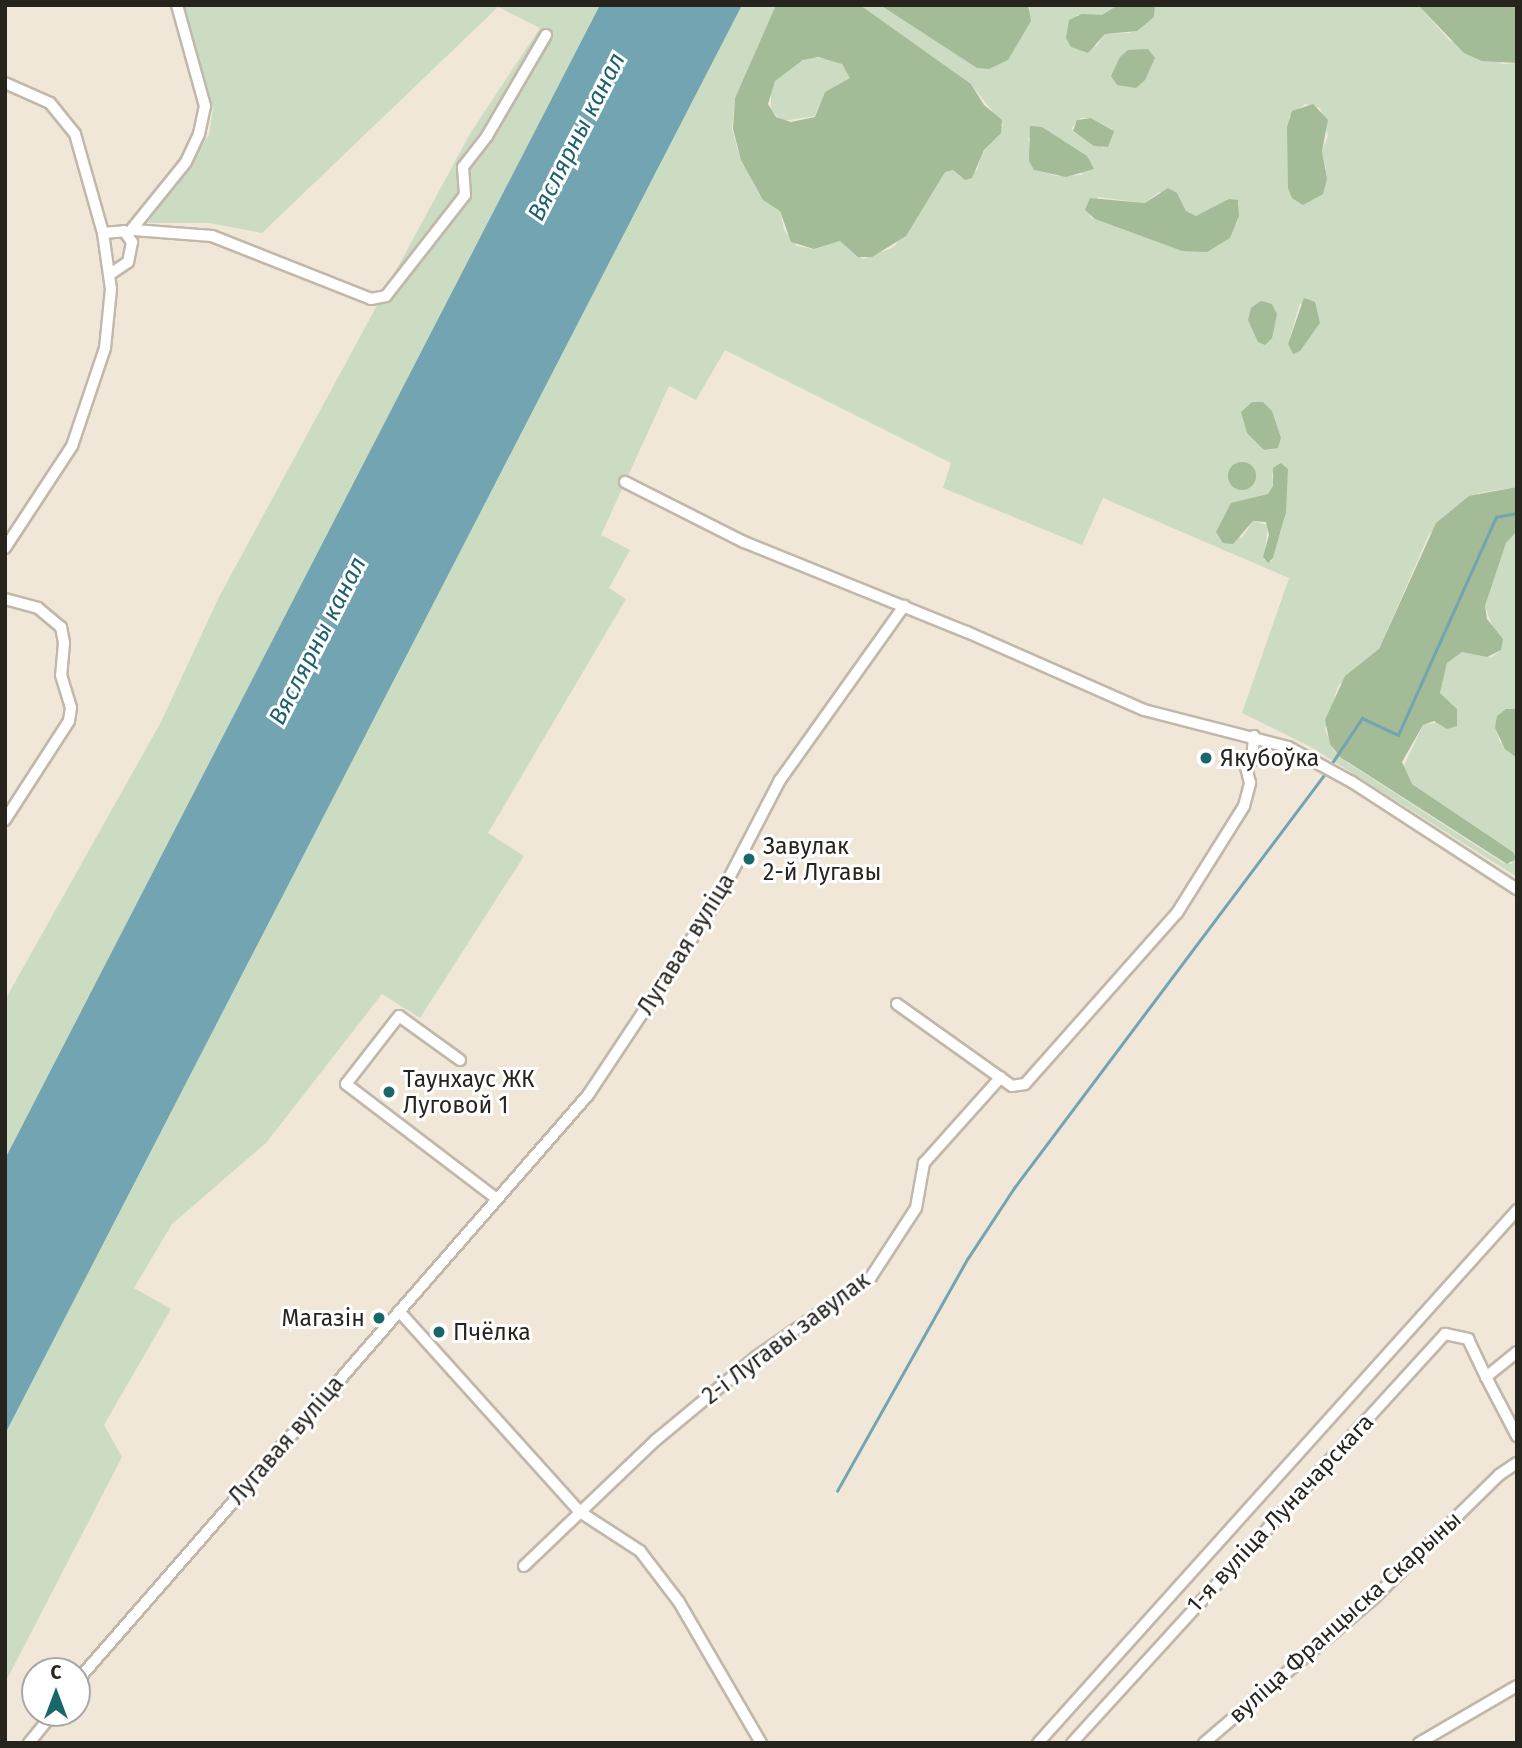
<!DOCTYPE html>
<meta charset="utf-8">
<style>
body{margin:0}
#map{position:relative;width:1522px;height:1748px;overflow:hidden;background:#f0e7d8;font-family:"Fira Sans",sans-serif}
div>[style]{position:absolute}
.green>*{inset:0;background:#cbdcc3}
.forest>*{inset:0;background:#a3bb96}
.round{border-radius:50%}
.water>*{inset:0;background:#72a4b1}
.stream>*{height:2.5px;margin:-1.25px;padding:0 1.25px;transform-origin:1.25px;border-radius:1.25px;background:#72a4b1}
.roads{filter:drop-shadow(2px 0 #c1b8aa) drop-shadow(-2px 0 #c1b8aa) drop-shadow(0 2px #c1b8aa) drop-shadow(0 -2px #c1b8aa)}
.minor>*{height:10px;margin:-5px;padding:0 5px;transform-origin:5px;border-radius:5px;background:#fff}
.dots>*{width:19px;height:19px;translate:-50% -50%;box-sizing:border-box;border:4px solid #fff;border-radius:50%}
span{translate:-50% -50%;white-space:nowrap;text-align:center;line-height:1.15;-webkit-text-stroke:6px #fff;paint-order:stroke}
.poi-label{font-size:23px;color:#27241e}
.left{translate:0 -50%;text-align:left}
.right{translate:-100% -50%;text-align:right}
.street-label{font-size:23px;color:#27241e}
.water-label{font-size:24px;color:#1c5f6e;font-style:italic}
.frame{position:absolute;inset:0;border:7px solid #27241e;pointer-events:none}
.north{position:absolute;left:21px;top:1657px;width:70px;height:70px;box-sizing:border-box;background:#fff;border:2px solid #a9a7a5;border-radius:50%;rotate:0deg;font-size:19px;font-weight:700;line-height:28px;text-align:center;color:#27241e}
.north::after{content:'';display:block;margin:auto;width:24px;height:32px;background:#196768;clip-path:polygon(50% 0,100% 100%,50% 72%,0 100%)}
</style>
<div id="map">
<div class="green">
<div style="clip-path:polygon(evenodd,184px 5px,776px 5px,735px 98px,732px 129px,738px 151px,759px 194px,780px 211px,784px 230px,797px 246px,814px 249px,840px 241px,863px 259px,894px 247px,945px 172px,953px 170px,962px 178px,977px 170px,982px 154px,1003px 125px,971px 84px,860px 5px,880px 5px,977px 68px,988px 69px,1030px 9px,1028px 5px,1118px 5px,1102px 15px,1077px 15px,1096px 47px,1105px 34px,1130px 33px,1154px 17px,1155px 5px,1418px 5px,1449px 40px,1503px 64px,1517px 63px,1517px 487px,1479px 493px,1429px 534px,1379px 649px,1338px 686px,1325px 729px,1333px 750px,1348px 763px,1503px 863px,1512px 864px,1513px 852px,1412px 784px,1402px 770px,1423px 725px,1439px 722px,1453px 705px,1440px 693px,1447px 663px,1462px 652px,1492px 657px,1501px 650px,1485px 606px,1506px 543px,1517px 531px,1517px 709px,1501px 712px,1495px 728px,1500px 742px,1517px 758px,1517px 877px,1311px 747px,1242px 713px,1289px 578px,1103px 498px,1082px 545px,943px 488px,951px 463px,725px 350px,696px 400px,669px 386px,601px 535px,630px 550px,609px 588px,626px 599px,488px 833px,524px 856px,420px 1018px,382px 994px,266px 1143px,172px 1224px,134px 1288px,171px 1309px,104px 1425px,122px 1457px,5px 1683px,5px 1000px,161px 722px,219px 597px,471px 132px,540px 28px,498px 7px,262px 233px,209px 223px,148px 223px,209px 135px,213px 109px,184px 5px,1305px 104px,1320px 108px,1328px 136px,1322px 151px,1326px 169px,1288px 188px,1289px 117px,1305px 104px,184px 5px,1080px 118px,1091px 118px,1112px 129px,1104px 148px,1074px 133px,1072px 128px,1080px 118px,184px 5px,1028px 137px,1084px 175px,1057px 176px,1034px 170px,1028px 137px,184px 5px,1159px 192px,1177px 193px,1186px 211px,1196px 216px,1239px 203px,1237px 224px,1182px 251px,1090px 217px,1098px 197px,1145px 203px,1159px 192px,184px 5px,1300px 303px,1317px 328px,1293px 354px,1288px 344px,1300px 303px,184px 5px,1288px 469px,1283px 524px,1272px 561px,1264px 560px,1268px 525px,1253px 521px,1241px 539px,1231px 504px,1268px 494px,1273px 486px,1272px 473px,1288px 469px)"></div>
<div style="clip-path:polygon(809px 57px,835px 60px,847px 68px,850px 78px,825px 92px,815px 116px,783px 121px,771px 111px,771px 87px,779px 76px)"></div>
</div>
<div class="forest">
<div style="clip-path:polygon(evenodd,776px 5px,860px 5px,971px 84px,984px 105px,1002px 120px,1001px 133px,984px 150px,972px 178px,965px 180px,953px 170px,945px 172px,906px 236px,872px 257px,858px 257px,840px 241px,814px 249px,791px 242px,780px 211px,763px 200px,741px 160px,733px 129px,735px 98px,776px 5px,818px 57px,842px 64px,850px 78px,825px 92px,815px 117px,791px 122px,776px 117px,768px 104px,775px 81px,803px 60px,818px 57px)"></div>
<div style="clip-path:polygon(880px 5px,1028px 5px,1031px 21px,1008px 60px,989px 69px,977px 68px)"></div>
<div style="clip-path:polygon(1118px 5px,1155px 5px,1154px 17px,1137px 31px,1105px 34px,1088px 53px,1071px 47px,1066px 38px,1069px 20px,1082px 14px,1102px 15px)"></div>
<div style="clip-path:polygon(1418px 5px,1517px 5px,1517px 63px,1482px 61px,1464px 53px)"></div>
<div style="clip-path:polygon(1148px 49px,1155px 58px,1145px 80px,1136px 88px,1117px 85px,1111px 76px,1120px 57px,1128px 50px)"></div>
<div style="clip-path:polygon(1313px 104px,1328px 120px,1322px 151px,1327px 179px,1323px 194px,1303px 205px,1292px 198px,1288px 188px,1287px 127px,1292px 111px)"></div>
<div style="clip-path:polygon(1091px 118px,1114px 131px,1108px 147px,1094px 146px,1073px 131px,1077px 120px)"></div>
<div style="clip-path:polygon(1030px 126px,1042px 127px,1087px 156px,1094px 169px,1066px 177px,1034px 170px,1029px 161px)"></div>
<div style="clip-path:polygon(1168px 188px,1177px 193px,1186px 211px,1196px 216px,1229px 199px,1238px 200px,1239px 216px,1230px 238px,1207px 252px,1182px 251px,1095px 219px,1085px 210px,1090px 198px,1145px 203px)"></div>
<div style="clip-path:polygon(1304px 298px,1315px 302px,1320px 323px,1300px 351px,1293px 354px,1288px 344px)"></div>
<div style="clip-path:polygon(1261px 301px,1272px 304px,1277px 314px,1272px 338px,1265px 345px,1258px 342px,1248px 320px,1251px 308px)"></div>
<div style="clip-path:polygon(1252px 402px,1263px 402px,1272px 411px,1281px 438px,1278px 448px,1264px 450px,1247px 433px,1241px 412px)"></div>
<div class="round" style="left:1228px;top:462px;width:28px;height:28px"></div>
<div style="clip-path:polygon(1281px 463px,1288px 469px,1286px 512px,1273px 558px,1268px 563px,1263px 557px,1269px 535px,1266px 522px,1253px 521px,1233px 544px,1223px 543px,1216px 532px,1231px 503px,1268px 494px,1273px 486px,1273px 468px)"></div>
<div style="clip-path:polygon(1517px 487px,1517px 531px,1506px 543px,1485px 606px,1487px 619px,1503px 639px,1501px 650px,1487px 657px,1462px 652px,1447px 663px,1440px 693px,1457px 709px,1457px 726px,1447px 729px,1434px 721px,1423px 725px,1402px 762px,1412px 784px,1513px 852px,1516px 859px,1507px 864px,1340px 757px,1330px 744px,1325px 720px,1345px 676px,1379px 649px,1436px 523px,1469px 496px)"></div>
<div style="clip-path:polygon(1506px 709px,1517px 709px,1517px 758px,1505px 749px,1495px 728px,1497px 716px)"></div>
</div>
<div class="water">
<div style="clip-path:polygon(600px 5px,742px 5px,5px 1434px,5px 1159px)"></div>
</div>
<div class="stream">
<div style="left:1332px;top:763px;width:54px;rotate:-56.3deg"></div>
<div style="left:1362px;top:718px;width:40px;rotate:25deg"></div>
<div style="left:1398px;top:735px;width:239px;rotate:-65.8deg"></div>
<div style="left:1496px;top:517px;width:21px;rotate:-11deg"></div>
<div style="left:837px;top:1491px;width:267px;rotate:-60.7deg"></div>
<div style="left:968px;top:1258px;width:84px;rotate:-56.7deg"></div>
<div style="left:1014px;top:1188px;width:516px;rotate:-53.11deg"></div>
</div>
<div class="roads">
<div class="minor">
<div style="left:5px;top:83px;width:49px;rotate:24deg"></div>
<div style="left:50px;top:103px;width:40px;rotate:51deg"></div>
<div style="left:75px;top:134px;width:103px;rotate:74.2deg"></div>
<div style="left:103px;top:233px;width:57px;rotate:81.9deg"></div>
<div style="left:111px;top:289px;width:59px;rotate:95.8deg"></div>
<div style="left:105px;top:348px;width:103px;rotate:108.6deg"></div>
<div style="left:72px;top:446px;width:122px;rotate:123.3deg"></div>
<div style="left:134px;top:230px;width:78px;rotate:4.4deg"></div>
<div style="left:212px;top:236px;width:171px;rotate:21.6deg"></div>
<div style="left:371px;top:299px;width:15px;rotate:-11deg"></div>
<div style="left:386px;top:296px;width:128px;rotate:-52deg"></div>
<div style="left:465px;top:195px;width:28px;rotate:-94deg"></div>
<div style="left:463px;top:167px;width:39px;rotate:-52deg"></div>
<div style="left:487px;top:136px;width:117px;rotate:-59.7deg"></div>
<div style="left:103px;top:233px;width:21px;rotate:-5deg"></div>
<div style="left:124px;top:231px;width:14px;rotate:54deg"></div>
<div style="left:132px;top:242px;width:20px;rotate:101deg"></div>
<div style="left:128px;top:262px;width:22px;rotate:146deg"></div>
<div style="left:128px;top:234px;width:92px;rotate:-51.1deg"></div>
<div style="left:186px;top:162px;width:31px;rotate:-65deg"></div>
<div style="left:199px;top:134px;width:29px;rotate:-78deg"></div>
<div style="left:205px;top:106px;width:105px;rotate:-105.5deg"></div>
<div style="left:625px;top:482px;width:133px;rotate:26.8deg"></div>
<div style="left:744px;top:542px;width:240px;rotate:22deg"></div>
<div style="left:967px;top:632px;width:193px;rotate:23.8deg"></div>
<div style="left:1144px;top:710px;width:149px;rotate:14.4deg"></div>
<div style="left:1288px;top:747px;width:73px;rotate:28.7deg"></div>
<div style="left:1352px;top:782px;width:197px;rotate:33deg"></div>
<div style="left:5px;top:599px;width:34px;rotate:15deg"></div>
<div style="left:38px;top:608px;width:30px;rotate:40deg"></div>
<div style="left:61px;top:627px;width:16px;rotate:79deg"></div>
<div style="left:64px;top:643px;width:32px;rotate:95deg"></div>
<div style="left:61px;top:675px;width:34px;rotate:73deg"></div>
<div style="left:71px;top:708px;width:13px;rotate:99deg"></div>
<div style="left:69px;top:721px;width:118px;rotate:122.9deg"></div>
<div style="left:897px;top:1004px;width:141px;rotate:35.5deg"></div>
<div style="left:1012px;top:1086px;width:13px;rotate:-9deg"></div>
<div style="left:1025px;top:1084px;width:229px;rotate:-48.4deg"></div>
<div style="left:1177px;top:913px;width:126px;rotate:-57.9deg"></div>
<div style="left:1244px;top:806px;width:24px;rotate:-75deg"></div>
<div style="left:1250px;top:783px;width:16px;rotate:-104deg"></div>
<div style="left:1246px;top:767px;width:9px;rotate:-49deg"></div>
<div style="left:1252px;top:760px;width:24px;rotate:-85deg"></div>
<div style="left:460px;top:1060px;width:75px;rotate:-144.2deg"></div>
<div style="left:399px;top:1016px;width:86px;rotate:127.9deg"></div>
<div style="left:346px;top:1084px;width:190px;rotate:37.3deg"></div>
<div style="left:399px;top:1311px;width:270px;rotate:48deg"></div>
<div style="left:580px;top:1512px;width:72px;rotate:33deg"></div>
<div style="left:640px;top:1551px;width:64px;rotate:52.6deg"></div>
<div style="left:679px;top:1602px;width:163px;rotate:59.8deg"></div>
<div style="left:1517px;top:1352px;width:40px;rotate:141deg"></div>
<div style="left:1486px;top:1377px;width:67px;rotate:62.3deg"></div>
<div style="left:524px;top:1566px;width:182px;rotate:-43.7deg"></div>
<div style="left:656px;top:1440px;width:130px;rotate:-39.7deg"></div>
<div style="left:756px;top:1357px;width:140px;rotate:-34.8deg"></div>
<div style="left:871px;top:1277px;width:82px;rotate:-56.9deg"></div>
<div style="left:916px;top:1208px;width:46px;rotate:-79.9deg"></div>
<div style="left:924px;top:1163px;width:115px;rotate:-48.2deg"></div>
<div style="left:77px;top:1681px;width:778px;rotate:-48.91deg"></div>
<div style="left:588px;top:1095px;width:233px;rotate:-56.4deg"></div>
<div style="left:717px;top:901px;width:136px;rotate:-62.5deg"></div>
<div style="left:780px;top:780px;width:214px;rotate:-54.5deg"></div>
<div style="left:29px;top:1743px;width:38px;rotate:-51deg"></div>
<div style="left:1038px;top:1743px;width:717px;rotate:-48.05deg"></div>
<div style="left:1072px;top:1743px;width:554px;rotate:-47.64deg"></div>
<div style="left:1445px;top:1334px;width:24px;rotate:12deg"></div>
<div style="left:1468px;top:1339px;width:42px;rotate:64.7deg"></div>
<div style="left:1204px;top:1743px;width:225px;rotate:-40.5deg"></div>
<div style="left:1375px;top:1597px;width:174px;rotate:-44.5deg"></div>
<div style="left:1499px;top:1475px;width:22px;rotate:-34deg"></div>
<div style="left:1419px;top:1743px;width:113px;rotate:-30.2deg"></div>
</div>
</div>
<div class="dots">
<div style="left:1206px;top:758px;background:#196768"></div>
<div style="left:749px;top:859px;background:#196768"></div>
<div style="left:389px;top:1092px;background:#196768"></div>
<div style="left:379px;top:1318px;background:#196768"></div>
<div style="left:439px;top:1332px;background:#196768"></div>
</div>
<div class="poi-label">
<span class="left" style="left:1220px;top:758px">Якубоўка</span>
<span class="left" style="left:763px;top:859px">Завулак<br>2-й Лугавы</span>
<span class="left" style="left:403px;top:1092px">Таунхаус ЖК<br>Луговой 1</span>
<span class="right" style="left:365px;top:1318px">Магазін</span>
<span class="left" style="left:453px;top:1332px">Пчёлка</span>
</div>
<div class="street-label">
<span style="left:686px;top:944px;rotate:-58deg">Лугавая вуліца</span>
<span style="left:786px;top:1338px;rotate:-37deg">2-і Лугавы завулак</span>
<span style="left:286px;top:1440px;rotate:-49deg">Лугавая вуліца</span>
<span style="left:1280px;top:1513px;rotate:-47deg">1-я вуліца Луначарскага</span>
<span style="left:1345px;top:1617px;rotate:-42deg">вуліца Францыска Скарыны</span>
</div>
<div class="water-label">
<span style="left:577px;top:137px;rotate:-63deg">Вяслярны канал</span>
<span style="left:318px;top:641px;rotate:-63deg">Вяслярны канал</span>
</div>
<div class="frame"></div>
<div class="north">С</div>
</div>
